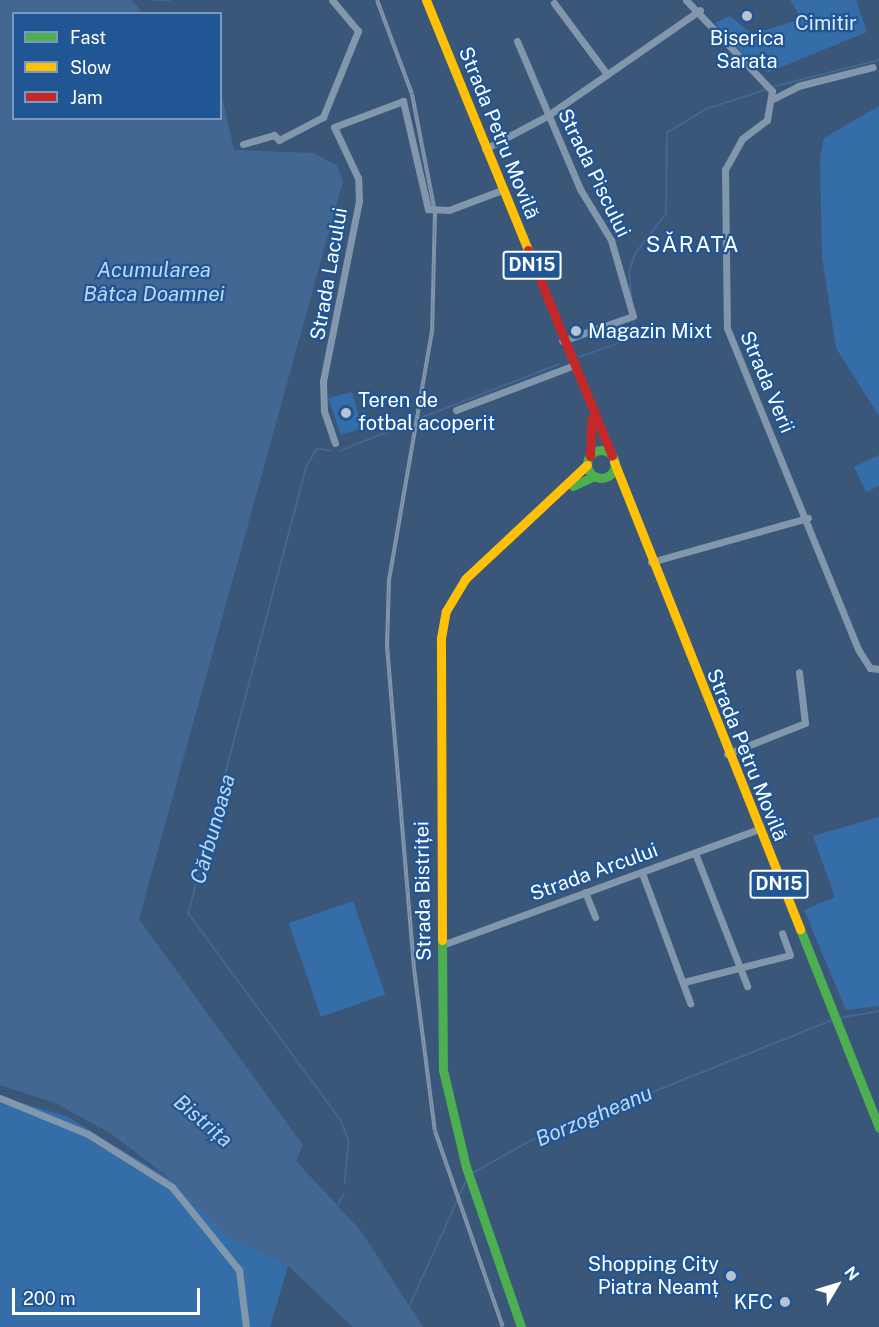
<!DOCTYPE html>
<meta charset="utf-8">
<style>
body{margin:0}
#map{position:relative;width:879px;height:1327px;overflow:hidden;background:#3a5779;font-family:"Public Sans",sans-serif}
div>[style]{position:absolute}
.green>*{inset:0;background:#356da9;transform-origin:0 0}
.water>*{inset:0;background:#416792}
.stream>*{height:1.5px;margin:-0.75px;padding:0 0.75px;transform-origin:0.75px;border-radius:0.75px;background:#416792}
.street>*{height:7px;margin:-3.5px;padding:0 3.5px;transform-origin:3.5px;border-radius:3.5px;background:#8297ac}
.fast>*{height:9px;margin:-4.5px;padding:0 4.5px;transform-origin:4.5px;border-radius:4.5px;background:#4caf50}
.fast>.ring{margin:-4.5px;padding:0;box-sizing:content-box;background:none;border:9px solid #4caf50;border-radius:50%}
.slow>*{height:9px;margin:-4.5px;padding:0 4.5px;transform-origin:4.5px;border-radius:4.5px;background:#ffc107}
.jam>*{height:9px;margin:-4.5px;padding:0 4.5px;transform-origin:4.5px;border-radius:4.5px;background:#c62828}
.rail>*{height:4px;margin-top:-2px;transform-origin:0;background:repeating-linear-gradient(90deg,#205693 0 4.5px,#8295ab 0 9px);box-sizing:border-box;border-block:2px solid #8295ab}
.dots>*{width:16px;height:16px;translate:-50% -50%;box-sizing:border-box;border:3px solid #205693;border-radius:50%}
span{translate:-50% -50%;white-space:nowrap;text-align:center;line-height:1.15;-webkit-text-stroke:4.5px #205693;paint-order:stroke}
.shield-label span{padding:2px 4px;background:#205693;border:2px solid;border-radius:4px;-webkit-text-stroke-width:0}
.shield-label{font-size:18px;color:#fff;font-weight:700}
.park-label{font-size:20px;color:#d8e9fa}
.poi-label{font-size:20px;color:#fff}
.left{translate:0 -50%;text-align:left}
.right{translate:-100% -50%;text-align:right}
.street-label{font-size:20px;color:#fff}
.water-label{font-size:21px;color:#bed9f4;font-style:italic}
.quarter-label{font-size:22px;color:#fff;letter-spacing:1.5px}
.legend{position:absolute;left:12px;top:12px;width:210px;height:108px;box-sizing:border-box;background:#205693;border:2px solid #799abe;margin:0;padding:8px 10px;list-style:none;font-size:18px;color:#fff}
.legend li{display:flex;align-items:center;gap:12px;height:30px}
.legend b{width:30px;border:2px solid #799abe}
.north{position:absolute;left:807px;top:1255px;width:60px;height:60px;-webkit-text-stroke:4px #205693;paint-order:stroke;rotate:52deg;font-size:16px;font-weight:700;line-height:24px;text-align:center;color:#fff}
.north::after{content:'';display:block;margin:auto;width:21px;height:27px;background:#fff;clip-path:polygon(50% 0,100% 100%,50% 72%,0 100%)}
.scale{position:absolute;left:12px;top:1288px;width:188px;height:27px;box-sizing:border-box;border:3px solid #fff;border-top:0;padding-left:8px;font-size:18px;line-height:21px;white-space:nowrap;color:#fff;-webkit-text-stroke:4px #205693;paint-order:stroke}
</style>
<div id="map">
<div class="green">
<div style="clip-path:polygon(790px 0,856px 0,867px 32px,769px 72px,747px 58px,715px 23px,730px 16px,752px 34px,802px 19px)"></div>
<div style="clip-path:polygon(879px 106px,879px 416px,836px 348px,822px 256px,820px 157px,824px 138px)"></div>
<div style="clip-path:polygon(352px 392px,362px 428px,341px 435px,328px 398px)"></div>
<div style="clip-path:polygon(879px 455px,879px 486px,866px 492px,854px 467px)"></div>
<div style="clip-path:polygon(879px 817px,879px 1006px,846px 1010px,804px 910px,835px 897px,813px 836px)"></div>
<div style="left:353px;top:901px;width:99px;height:68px;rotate:71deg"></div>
<div style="clip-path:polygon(0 1096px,68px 1117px,174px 1182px,235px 1240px,288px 1266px,270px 1327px,0 1327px)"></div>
</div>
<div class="water">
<div style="clip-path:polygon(0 0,132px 0,143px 13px,14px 14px,14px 118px,220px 118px,221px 92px,234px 150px,314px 153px,337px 166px,343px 181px,139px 919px,303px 1145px,296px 1161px,361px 1231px,423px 1327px,353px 1327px,288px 1266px,226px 1236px,163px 1173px,110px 1133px,55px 1103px,0 1085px)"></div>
</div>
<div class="stream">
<div style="left:154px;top:0;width:16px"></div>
<div style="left:772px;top:87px;width:110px;rotate:-14.2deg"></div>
<div style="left:579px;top:357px;width:39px;rotate:-19deg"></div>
<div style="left:616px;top:344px;width:24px;rotate:-42deg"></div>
<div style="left:634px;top:328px;width:56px;rotate:-95.1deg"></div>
<div style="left:629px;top:272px;width:19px;rotate:-72deg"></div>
<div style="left:635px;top:254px;width:51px;rotate:-52.2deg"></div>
<div style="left:666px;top:214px;width:81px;rotate:-89.3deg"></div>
<div style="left:667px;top:133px;width:46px;rotate:-31.6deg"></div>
<div style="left:706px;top:109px;width:62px;rotate:-17.9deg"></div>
<div style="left:418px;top:419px;width:151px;rotate:-21.3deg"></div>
<div style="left:331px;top:451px;width:14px;rotate:-172deg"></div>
<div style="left:317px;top:449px;width:20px;rotate:120deg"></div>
<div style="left:307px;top:466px;width:463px;rotate:104.8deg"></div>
<div style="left:189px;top:914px;width:256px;rotate:53.6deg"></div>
<div style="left:341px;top:1120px;width:22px;rotate:69deg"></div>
<div style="left:349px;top:1141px;width:42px;rotate:95.4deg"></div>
<div style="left:340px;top:451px;width:77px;rotate:-22.2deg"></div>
<div style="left:839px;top:1018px;width:41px;rotate:-9.9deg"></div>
<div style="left:473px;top:1173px;width:65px;rotate:-29.3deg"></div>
<div style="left:530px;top:1141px;width:325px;rotate:-21.8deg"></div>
<div style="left:336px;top:1208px;width:16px;rotate:-60deg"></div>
<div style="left:410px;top:1305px;width:136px;rotate:-65.7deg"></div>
</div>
<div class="street">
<div style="left:686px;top:0;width:125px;rotate:46.6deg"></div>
<div style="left:772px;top:91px;width:29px;rotate:100deg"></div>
<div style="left:767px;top:120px;width:31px;rotate:143deg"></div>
<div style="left:742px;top:139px;width:35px;rotate:119deg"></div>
<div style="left:725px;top:170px;width:158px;rotate:89.3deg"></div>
<div style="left:727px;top:328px;width:347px;rotate:67.8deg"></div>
<div style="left:858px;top:649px;width:22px;rotate:58deg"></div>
<div style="left:870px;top:668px;width:9px;rotate:6deg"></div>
<div style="left:554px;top:3px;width:89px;rotate:53.3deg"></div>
<div style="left:517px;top:41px;width:161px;rotate:66.9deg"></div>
<div style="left:580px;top:189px;width:60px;rotate:58.7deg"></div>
<div style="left:611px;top:240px;width:79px;rotate:73.9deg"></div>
<div style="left:633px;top:316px;width:75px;rotate:160.6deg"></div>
<div style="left:773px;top:99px;width:28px;rotate:-27deg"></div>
<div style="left:798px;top:86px;width:77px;rotate:-14.2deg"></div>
<div style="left:323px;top:117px;width:93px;rotate:-67.9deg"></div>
<div style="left:358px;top:31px;width:40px;rotate:-130deg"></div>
<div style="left:243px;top:144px;width:32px;rotate:-16deg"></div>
<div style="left:274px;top:135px;width:7px;rotate:45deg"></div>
<div style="left:279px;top:140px;width:50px;rotate:-27.6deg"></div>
<div style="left:485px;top:149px;width:70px;rotate:-28deg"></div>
<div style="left:547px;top:116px;width:186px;rotate:-34.7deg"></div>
<div style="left:456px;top:410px;width:124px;rotate:-20.8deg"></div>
<div style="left:335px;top:443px;width:34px;rotate:-109deg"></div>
<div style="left:324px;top:411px;width:30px;rotate:-92deg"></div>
<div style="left:323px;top:381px;width:184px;rotate:-78.7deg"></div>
<div style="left:359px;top:201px;width:23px;rotate:-92deg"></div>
<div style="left:358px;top:178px;width:56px;rotate:-115.2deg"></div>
<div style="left:334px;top:127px;width:74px;rotate:-20.6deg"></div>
<div style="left:403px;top:101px;width:111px;rotate:77deg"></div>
<div style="left:428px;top:209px;width:21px;rotate:3deg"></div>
<div style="left:449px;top:210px;width:57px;rotate:-20.7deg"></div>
<div style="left:651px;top:562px;width:163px;rotate:-15.7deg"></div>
<div style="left:727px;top:754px;width:84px;rotate:-21.7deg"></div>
<div style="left:805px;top:723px;width:51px;rotate:-96.7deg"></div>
<div style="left:695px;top:853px;width:143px;rotate:68.6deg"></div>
<div style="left:642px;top:873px;width:139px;rotate:69.7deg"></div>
<div style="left:585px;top:892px;width:27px;rotate:68deg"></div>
<div style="left:442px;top:945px;width:335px;rotate:-20.1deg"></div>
<div style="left:684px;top:982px;width:109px;rotate:-14.3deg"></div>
<div style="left:790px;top:955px;width:23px;rotate:-110deg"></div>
<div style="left:0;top:1098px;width:95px;rotate:22.2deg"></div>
<div style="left:88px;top:1134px;width:99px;rotate:32.2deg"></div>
<div style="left:172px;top:1187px;width:107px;rotate:51.1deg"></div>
<div style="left:239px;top:1270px;width:57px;rotate:83deg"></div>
</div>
<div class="fast">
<div class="ring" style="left:587px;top:450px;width:19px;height:19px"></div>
<div style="left:573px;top:486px;width:23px;rotate:-25deg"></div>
<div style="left:800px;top:929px;width:214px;rotate:68.3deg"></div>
<div style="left:442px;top:940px;width:130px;rotate:89.6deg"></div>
<div style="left:443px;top:1070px;width:100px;rotate:76.7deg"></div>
<div style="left:466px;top:1167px;width:169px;rotate:71deg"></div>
</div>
<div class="slow">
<div style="left:426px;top:0;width:270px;rotate:67.8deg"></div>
<div style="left:614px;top:462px;width:503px;rotate:68.28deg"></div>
<div style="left:442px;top:940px;width:302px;rotate:-90.2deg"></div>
<div style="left:441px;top:638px;width:27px;rotate:-80deg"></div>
<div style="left:446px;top:611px;width:37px;rotate:-59deg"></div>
<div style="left:465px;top:579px;width:167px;rotate:-43.1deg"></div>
</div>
<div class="jam">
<div style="left:528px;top:250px;width:222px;rotate:67.8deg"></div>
<div style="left:590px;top:456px;width:37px;rotate:-88deg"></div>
</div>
<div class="rail">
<div style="left:377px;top:0;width:100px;rotate:69.6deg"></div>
<div style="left:412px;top:94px;width:120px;rotate:79deg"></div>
<div style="left:435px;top:212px;width:119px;rotate:91.4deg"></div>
<div style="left:432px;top:331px;width:252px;rotate:99.8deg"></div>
<div style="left:389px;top:579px;width:67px;rotate:91.7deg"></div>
<div style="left:387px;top:646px;width:323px;rotate:85.2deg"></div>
<div style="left:414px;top:968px;width:164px;rotate:82.7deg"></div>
<div style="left:435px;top:1131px;width:207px;rotate:70.9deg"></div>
</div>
<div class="dots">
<div style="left:747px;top:16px;background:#bac4d0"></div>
<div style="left:576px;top:331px;background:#bac4d0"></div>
<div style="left:346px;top:413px;background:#bac4d0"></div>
<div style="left:731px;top:1276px;background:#bac4d0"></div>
<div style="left:785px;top:1302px;background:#bac4d0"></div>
</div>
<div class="shield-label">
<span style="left:532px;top:265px">DN15</span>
<span style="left:779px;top:884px">DN15</span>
</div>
<div class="park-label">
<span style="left:826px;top:23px">Cimitir</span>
</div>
<div class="poi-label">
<span style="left:747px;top:50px">Biserica<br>Sarata</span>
<span class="left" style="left:588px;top:331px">Magazin Mixt</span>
<span class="left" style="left:358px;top:412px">Teren de<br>fotbal acoperit</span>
<span class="right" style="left:719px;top:1276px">Shopping City<br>Piatra Neamț</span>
<span class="right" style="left:773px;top:1302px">KFC</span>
</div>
<div class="street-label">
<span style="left:499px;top:133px;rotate:68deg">Strada Petru Movilă</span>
<span style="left:594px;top:173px;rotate:64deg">Strada Piscului</span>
<span style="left:329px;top:274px;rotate:-80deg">Strada Lacului</span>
<span style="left:767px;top:382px;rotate:67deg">Strada Verii</span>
<span style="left:747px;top:755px;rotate:68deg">Strada Petru Movilă</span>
<span style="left:594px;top:872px;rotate:-20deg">Strada Arcului</span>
<span style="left:423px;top:891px;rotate:-91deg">Strada Bistriței</span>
</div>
<div class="water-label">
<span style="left:154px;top:282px">Acumularea<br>Bâtca Doamnei</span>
<span style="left:213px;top:829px;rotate:-74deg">Cărbunoasa</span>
<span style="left:594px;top:1116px;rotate:-23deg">Borzogheanu</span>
<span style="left:203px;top:1121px;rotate:40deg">Bistrița</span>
</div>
<div class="quarter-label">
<span style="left:693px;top:245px">SĂRATA</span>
</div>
<ul class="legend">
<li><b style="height:8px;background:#4caf50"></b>Fast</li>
<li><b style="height:8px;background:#ffc107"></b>Slow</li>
<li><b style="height:8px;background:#c62828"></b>Jam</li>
</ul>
<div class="north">N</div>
<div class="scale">200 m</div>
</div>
